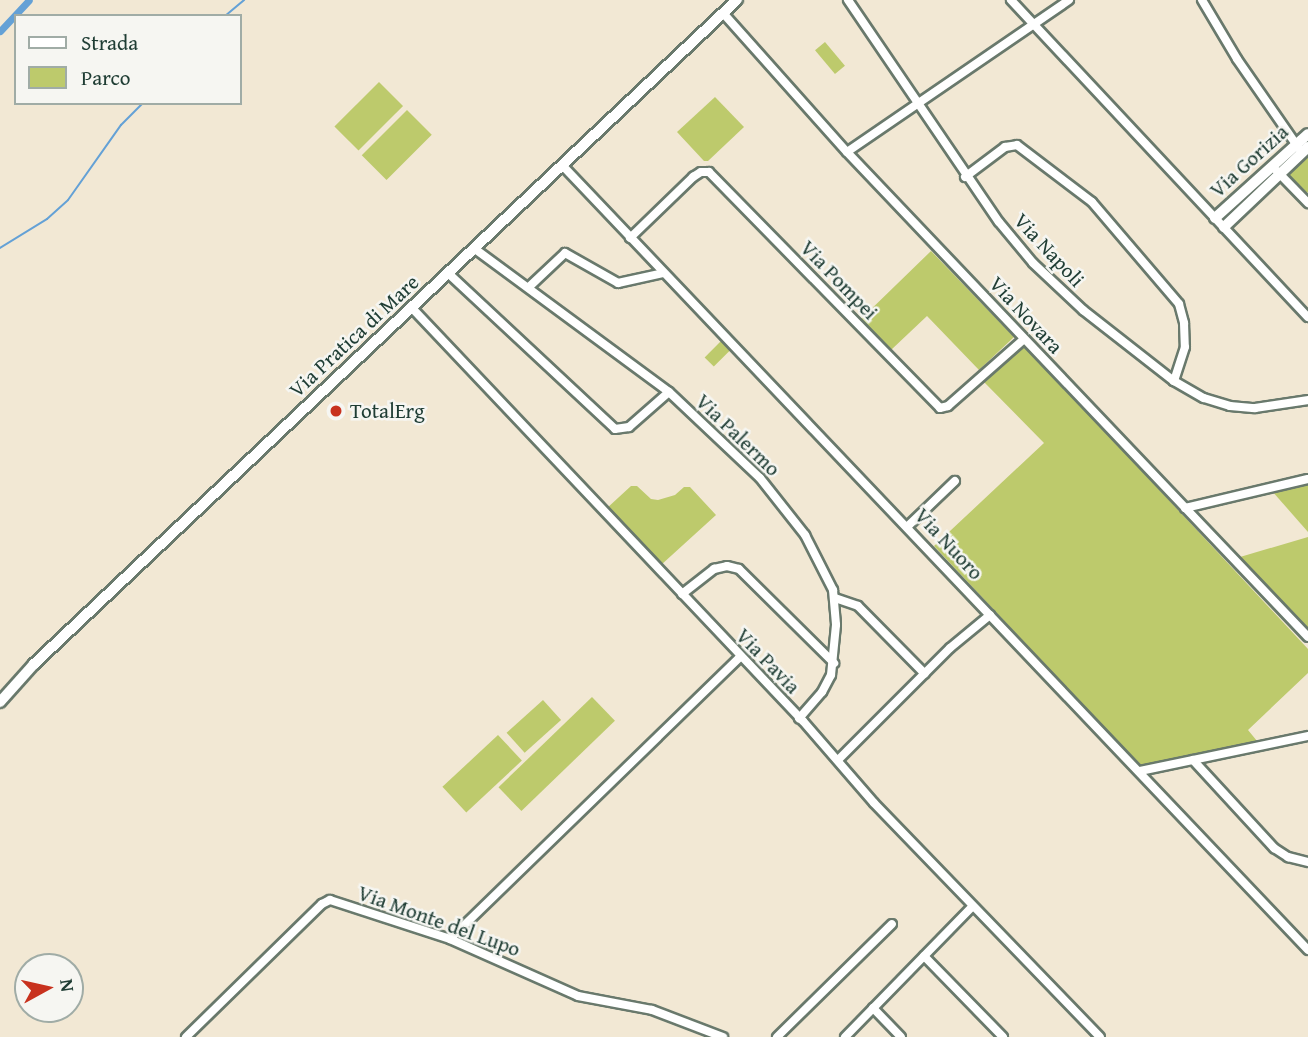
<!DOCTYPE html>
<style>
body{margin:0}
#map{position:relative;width:1308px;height:1037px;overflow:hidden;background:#f2e8d4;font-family:"Gentium Book Plus",serif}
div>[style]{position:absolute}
.green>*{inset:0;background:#bdca6c;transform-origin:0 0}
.stream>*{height:2px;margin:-1px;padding:0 1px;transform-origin:1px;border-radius:1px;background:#64a1d6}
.canal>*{height:7px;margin:-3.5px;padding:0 3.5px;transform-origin:3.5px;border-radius:3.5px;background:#64a1d6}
.roads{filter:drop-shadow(2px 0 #69796c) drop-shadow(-2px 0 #69796c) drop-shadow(0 2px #69796c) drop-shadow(0 -2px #69796c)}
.minor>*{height:8px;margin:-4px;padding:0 4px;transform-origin:4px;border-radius:4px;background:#fff}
.tertiary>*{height:10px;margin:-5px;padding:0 5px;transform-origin:5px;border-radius:5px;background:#fff}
.dots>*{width:19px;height:19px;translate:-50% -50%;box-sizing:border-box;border:4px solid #f6f6f2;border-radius:50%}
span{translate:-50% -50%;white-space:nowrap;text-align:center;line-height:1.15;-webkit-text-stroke:5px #f6f6f2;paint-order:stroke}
.street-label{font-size:21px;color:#1f3d34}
.poi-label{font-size:21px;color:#1f3d34}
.left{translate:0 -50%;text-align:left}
.legend{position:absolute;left:14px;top:14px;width:228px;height:91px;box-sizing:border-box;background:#f6f6f2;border:2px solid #a0aca6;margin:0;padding:9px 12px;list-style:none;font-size:21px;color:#1f3d34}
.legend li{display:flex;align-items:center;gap:14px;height:35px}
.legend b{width:35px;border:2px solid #a0aca6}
.north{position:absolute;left:14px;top:953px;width:70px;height:70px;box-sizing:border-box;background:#f6f6f2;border:2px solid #a0aca6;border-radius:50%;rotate:82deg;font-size:19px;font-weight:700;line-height:28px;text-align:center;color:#1f3d34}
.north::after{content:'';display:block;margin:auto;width:24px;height:32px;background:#c8321e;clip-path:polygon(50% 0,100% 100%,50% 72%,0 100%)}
</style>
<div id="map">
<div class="green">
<div style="left:825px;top:42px;width:31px;height:13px;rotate:50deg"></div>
<div style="left:379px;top:82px;width:34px;height:63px;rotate:45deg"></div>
<div style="clip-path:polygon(715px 97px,744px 127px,708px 161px,704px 161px,677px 132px)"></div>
<div style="left:407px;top:110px;width:35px;height:64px;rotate:45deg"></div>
<div style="clip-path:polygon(1308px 151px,1308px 192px,1306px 194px,1286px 173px)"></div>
<div style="clip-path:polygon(931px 251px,1014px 337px,979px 370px,927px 316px,891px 350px,861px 319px)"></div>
<div style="left:723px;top:339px;width:13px;height:26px;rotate:45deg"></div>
<div style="clip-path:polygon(1024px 345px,1308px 649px,1308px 673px,1248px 730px,1257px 741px,1142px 768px,934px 546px,1044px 443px,984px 382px)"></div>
<div style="clip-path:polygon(1308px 482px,1308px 532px,1272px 491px)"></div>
<div style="clip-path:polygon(631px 486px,637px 486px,651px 499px,658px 500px,675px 495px,684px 487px,690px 487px,716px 515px,661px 565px,606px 509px)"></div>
<div style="clip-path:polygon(1308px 537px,1308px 629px,1240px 557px)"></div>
<div style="left:592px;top:697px;width:33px;height:130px;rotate:46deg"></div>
<div style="left:543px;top:700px;width:27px;height:49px;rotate:48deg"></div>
<div style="left:498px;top:735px;width:35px;height:76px;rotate:47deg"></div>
</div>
<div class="stream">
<div style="left:225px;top:16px;width:25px;rotate:-40deg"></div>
<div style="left:0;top:248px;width:55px;rotate:-31.7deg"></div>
<div style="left:47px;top:219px;width:28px;rotate:-42deg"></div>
<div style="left:68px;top:200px;width:92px;rotate:-54.8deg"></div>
<div style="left:121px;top:125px;width:31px;rotate:-45deg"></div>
</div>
<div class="canal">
<div style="left:0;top:31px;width:42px;rotate:-46.9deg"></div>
</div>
<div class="roads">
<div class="minor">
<div style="left:848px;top:0;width:268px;rotate:55.8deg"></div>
<div style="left:999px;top:222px;width:53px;rotate:50.3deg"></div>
<div style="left:1033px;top:263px;width:69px;rotate:43.2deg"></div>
<div style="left:1083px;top:310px;width:115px;rotate:38deg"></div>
<div style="left:1174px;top:381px;width:34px;rotate:30deg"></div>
<div style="left:1204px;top:398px;width:27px;rotate:17deg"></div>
<div style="left:1230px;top:406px;width:25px;rotate:5deg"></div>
<div style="left:1255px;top:408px;width:54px;rotate:-8.6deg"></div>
<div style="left:1011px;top:0;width:434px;rotate:46.9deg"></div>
<div style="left:1202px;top:0;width:69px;rotate:59.3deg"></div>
<div style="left:1237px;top:59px;width:111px;rotate:55.3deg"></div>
<div style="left:723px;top:13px;width:186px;rotate:48.3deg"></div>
<div style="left:847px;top:152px;width:669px;rotate:46.45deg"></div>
<div style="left:847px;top:152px;width:269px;rotate:-34.4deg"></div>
<div style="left:562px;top:165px;width:1083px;rotate:46.46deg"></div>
<div style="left:1272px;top:166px;width:52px;rotate:45.8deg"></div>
<div style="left:965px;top:177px;width:50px;rotate:-36.9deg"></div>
<div style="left:1005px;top:147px;width:12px;rotate:-9deg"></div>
<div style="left:1017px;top:145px;width:94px;rotate:37.2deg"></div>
<div style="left:1092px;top:202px;width:134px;rotate:49.5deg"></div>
<div style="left:1179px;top:304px;width:20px;rotate:75deg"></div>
<div style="left:1184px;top:323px;width:24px;rotate:88deg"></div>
<div style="left:1185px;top:347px;width:36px;rotate:108deg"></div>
<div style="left:630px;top:238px;width:88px;rotate:-44.1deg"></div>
<div style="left:693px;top:177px;width:9px;rotate:-32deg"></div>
<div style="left:701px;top:172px;width:8px"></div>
<div style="left:709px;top:172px;width:330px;rotate:45.6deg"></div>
<div style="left:940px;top:408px;width:8px;rotate:-14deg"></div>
<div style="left:948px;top:406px;width:101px;rotate:-41.4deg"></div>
<div style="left:475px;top:249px;width:241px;rotate:36.4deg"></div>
<div style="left:669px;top:392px;width:125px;rotate:43.4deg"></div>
<div style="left:760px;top:478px;width:73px;rotate:51.7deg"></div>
<div style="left:805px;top:535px;width:62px;rotate:63deg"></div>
<div style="left:833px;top:590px;width:35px;rotate:85deg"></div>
<div style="left:836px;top:625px;width:50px;rotate:95.7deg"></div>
<div style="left:831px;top:675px;width:19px;rotate:118deg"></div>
<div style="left:822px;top:692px;width:35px;rotate:131deg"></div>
<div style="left:449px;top:274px;width:227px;rotate:43deg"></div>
<div style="left:615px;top:429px;width:14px;rotate:-8deg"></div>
<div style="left:629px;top:427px;width:53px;rotate:-41.2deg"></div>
<div style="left:530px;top:286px;width:48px;rotate:-43.3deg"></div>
<div style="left:565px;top:253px;width:61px;rotate:29.5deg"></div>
<div style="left:618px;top:283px;width:46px;rotate:-12.5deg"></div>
<div style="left:412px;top:308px;width:569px;rotate:46.57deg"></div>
<div style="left:803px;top:721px;width:108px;rotate:49.1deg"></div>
<div style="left:874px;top:803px;width:325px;rotate:46deg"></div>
<div style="left:1185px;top:508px;width:126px;rotate:-13.3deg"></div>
<div style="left:908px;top:526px;width:65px;rotate:-43.8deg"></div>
<div style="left:682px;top:594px;width:41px;rotate:-38deg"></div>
<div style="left:714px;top:569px;width:13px;rotate:-13deg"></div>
<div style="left:727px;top:566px;width:12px;rotate:14deg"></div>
<div style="left:739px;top:569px;width:134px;rotate:44.7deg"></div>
<div style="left:835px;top:598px;width:24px;rotate:19deg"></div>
<div style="left:858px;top:606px;width:95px;rotate:45.4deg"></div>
<div style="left:838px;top:760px;width:158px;rotate:-45deg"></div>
<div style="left:950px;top:648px;width:52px;rotate:-39.5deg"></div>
<div style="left:1193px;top:760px;width:120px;rotate:47.4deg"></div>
<div style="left:1274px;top:848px;width:17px;rotate:33deg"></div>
<div style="left:1288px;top:857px;width:21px;rotate:14deg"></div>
<div style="left:1140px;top:771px;width:172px;rotate:-11.8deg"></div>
<div style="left:450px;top:939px;width:405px;rotate:-44.2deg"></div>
<div style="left:924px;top:956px;width:113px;rotate:45.7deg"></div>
<div style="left:873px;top:1008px;width:40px;rotate:46deg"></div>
<div style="left:186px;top:1037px;width:190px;rotate:-44.4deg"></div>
<div style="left:322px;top:904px;width:9px;rotate:-27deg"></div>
<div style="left:330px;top:900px;width:126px;rotate:18deg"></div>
<div style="left:450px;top:939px;width:140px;rotate:24deg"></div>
<div style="left:578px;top:996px;width:75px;rotate:10.7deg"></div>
<div style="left:652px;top:1010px;width:76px;rotate:20.8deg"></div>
<div style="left:777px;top:1037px;width:161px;rotate:-44.5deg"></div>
<div style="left:845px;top:1037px;width:183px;rotate:-45.7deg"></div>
</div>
<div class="tertiary">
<div style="left:1215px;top:218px;width:125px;rotate:-42.1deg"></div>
<div style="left:1224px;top:227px;width:116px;rotate:-43.6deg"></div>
<div style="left:0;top:702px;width:51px;rotate:-48.2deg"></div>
<div style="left:34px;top:664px;width:967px;rotate:-43.37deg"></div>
</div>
</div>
<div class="dots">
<div style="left:336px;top:411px;background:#c8321e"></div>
</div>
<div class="street-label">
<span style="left:1249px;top:161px;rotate:-42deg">Via Gorizia</span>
<span style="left:1049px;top:250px;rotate:47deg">Via Napoli</span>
<span style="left:839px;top:280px;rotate:46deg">Via Pompei</span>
<span style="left:1026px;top:315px;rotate:47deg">Via Novara</span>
<span style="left:354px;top:336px;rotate:-43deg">Via Pratica di Mare</span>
<span style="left:738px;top:435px;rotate:44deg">Via Palermo</span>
<span style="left:949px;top:544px;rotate:47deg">Via Nuoro</span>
<span style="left:768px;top:661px;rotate:46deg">Via Pavia</span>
<span style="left:439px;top:921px;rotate:20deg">Via Monte del Lupo</span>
</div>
<div class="poi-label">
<span class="left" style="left:350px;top:411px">TotalErg</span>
</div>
<ul class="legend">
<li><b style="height:9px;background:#fff"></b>Strada</li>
<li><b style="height:19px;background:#bdca6c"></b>Parco</li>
</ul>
<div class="north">N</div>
</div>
